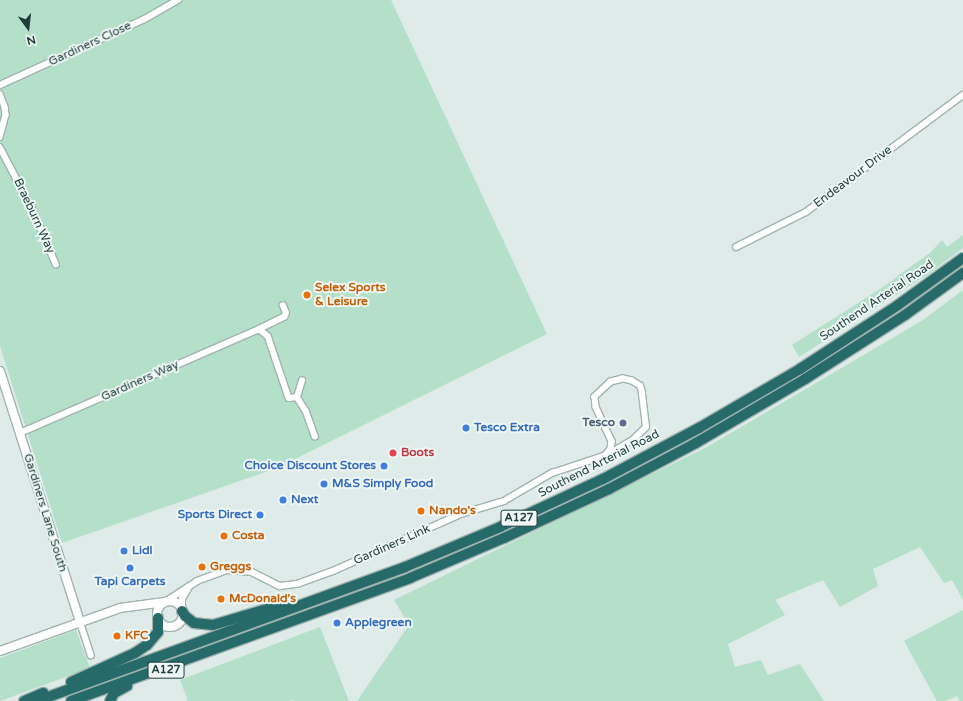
<!DOCTYPE html>
<style>
body{margin:0}
#map{position:relative;width:963px;height:701px;overflow:hidden;background:#deebe8;font-family:"Varela Round",sans-serif}
div>[style]{position:absolute}
.green>*{inset:0;background:#b4dfc8}
.roads{filter:drop-shadow(1px 0 #a1b3b0) drop-shadow(-1px 0 #a1b3b0) drop-shadow(0 1px #a1b3b0) drop-shadow(0 -1px #a1b3b0)}
.street>*{height:5.5px;margin:-2.75px;padding:0 2.75px;transform-origin:2.75px;border-radius:2.75px;background:#fff}
.secondary>*{height:8px;margin:-4px;padding:0 4px;transform-origin:4px;border-radius:4px;background:#fff}
.secondary>.ring{margin:-4px;padding:0;box-sizing:content-box;background:none;border:8px solid #fff;border-radius:50%}
.highway>*{height:10px;margin:-5px;padding:0 5px;transform-origin:5px;border-radius:5px;background:#276a6a}
.dots>*{width:11px;height:11px;translate:-50% -50%;box-sizing:border-box;border:2px solid #eef7f5;border-radius:50%}
span{translate:-50% -50%;white-space:nowrap;text-align:center;line-height:1.15;-webkit-text-stroke:4px #eef7f5;paint-order:stroke}
.shield-label span{padding:1px 3px;background:#eef7f5;border:1px solid;border-radius:3px;-webkit-text-stroke-width:0}
.shield-label{font-size:11px;color:#1e3c3a;font-weight:700}
.street-label{font-size:12px;color:#1e3c3a}
.food-label{font-size:12px;color:#c56008;font-weight:700}
.left{translate:0 -50%;text-align:left}
.service-label{font-size:12px;color:#4e5e75;font-weight:700}
.right{translate:-100% -50%;text-align:right}
.shop-label{font-size:12px;color:#366cbe;font-weight:700}
.health-label{font-size:12px;color:#be3a42;font-weight:700}
.north{position:absolute;left:8px;top:8px;width:40px;height:40px;-webkit-text-stroke:3px #eef7f5;paint-order:stroke;rotate:165deg;font-size:11px;font-weight:700;line-height:16px;text-align:center;color:#1e3c3a}
.north::after{content:'';display:block;margin:auto;width:14px;height:18px;background:#1e3c3a;clip-path:polygon(50% 0,100% 100%,50% 72%,0 100%)}
</style>
<div id="map">
<div class="green">
<div style="clip-path:polygon(0 0,391px 0,547px 334px,277px 468px,62px 543px,0 346px)"></div>
<div style="clip-path:polygon(963px 235px,963px 248px,927px 275px,799px 357px,792px 345px,880px 289px,931px 252px,942px 240px,947px 247px)"></div>
<div style="clip-path:polygon(963px 290px,963px 600px,952px 580px,944px 583px,920px 547px,873px 569px,878px 586px,840px 607px,823px 580px,775px 600px,785px 615px,728px 644px,735px 667px,761px 660px,768px 675px,800px 664px,824px 701px,357px 701px,409px 625px,394px 600px,707px 447px,923px 320px)"></div>
<div style="clip-path:polygon(963px 610px,963px 701px,960px 701px,957px 696px,945px 701px,937px 701px,904px 641px)"></div>
<div style="clip-path:polygon(320px 627px,349px 701px,294px 701px,293px 699px,289px 701px,188px 701px,180px 680px)"></div>
<div style="clip-path:polygon(76px 630px,90px 668px,0 701px,0 658px)"></div>
</div>
<div class="roads">
<div class="street">
<div style="left:0;top:85px;width:159px;rotate:-24.5deg"></div>
<div style="left:145px;top:19px;width:38px;rotate:-30deg"></div>
<div style="left:0;top:94px;width:14px;rotate:69deg"></div>
<div style="left:5px;top:107px;width:8px;rotate:83deg"></div>
<div style="left:6px;top:115px;width:23px;rotate:105deg"></div>
<div style="left:0;top:147px;width:71px;rotate:62.4deg"></div>
<div style="left:33px;top:210px;width:59px;rotate:66.9deg"></div>
<div style="left:736px;top:247px;width:78px;rotate:-26.6deg"></div>
<div style="left:806px;top:212px;width:196px;rotate:-36.7deg"></div>
<div style="left:259px;top:329px;width:28px;rotate:-26deg"></div>
<div style="left:284px;top:317px;width:4px;rotate:-63deg"></div>
<div style="left:286px;top:313px;width:8px;rotate:-113deg"></div>
<div style="left:297px;top:397px;width:17px;rotate:57deg"></div>
<div style="left:306px;top:411px;width:27px;rotate:70deg"></div>
<div style="left:20px;top:433px;width:261px;rotate:-23.5deg"></div>
<div style="left:259px;top:329px;width:11px;rotate:38deg"></div>
<div style="left:268px;top:336px;width:65px;rotate:71.3deg"></div>
<div style="left:289px;top:398px;width:8px;rotate:-7deg"></div>
<div style="left:297px;top:397px;width:17px;rotate:-73deg"></div>
<div style="left:165px;top:602px;width:38px;rotate:-33deg"></div>
<div style="left:197px;top:581px;width:33px;rotate:-20deg"></div>
<div style="left:228px;top:570px;width:24px;rotate:5deg"></div>
<div style="left:252px;top:572px;width:31px;rotate:27deg"></div>
<div style="left:280px;top:586px;width:17px;rotate:-7deg"></div>
<div style="left:297px;top:584px;width:38px;rotate:-20deg"></div>
<div style="left:333px;top:571px;width:140px;rotate:-24deg"></div>
<div style="left:461px;top:514px;width:45px;rotate:-16.8deg"></div>
<div style="left:504px;top:501px;width:56px;rotate:-30.3deg"></div>
<div style="left:552px;top:473px;width:52px;rotate:-18.1deg"></div>
<div style="left:601px;top:457px;width:5px;rotate:-22deg"></div>
<div style="left:606px;top:455px;width:9px;rotate:-27deg"></div>
<div style="left:614px;top:451px;width:22px;rotate:-30deg"></div>
<div style="left:633px;top:440px;width:18px;rotate:-45deg"></div>
<div style="left:646px;top:427px;width:35px;rotate:-97deg"></div>
<div style="left:642px;top:392px;width:6px;rotate:-108deg"></div>
<div style="left:640px;top:386px;width:9px;rotate:-148deg"></div>
<div style="left:632px;top:381px;width:9px;rotate:-167deg"></div>
<div style="left:623px;top:379px;width:12px;rotate:166deg"></div>
<div style="left:611px;top:382px;width:22px;rotate:137deg"></div>
<div style="left:595px;top:397px;width:10px;rotate:84deg"></div>
<div style="left:596px;top:407px;width:38px;rotate:65deg"></div>
<div style="left:612px;top:441px;width:8px;rotate:97deg"></div>
<div style="left:611px;top:449px;width:8px;rotate:130deg"></div>
<div style="left:182px;top:611px;width:12px;rotate:-90deg"></div>
<div style="left:182px;top:599px;width:14px;rotate:-60deg"></div>
<div style="left:80px;top:621px;width:36px;rotate:72deg"></div>
</div>
<div class="secondary">
<div style="left:0;top:371px;width:262px;rotate:72.3deg"></div>
<div class="ring" style="left:157px;top:601px;width:18px;height:18px"></div>
<div style="left:0;top:651px;width:127px;rotate:-19.7deg"></div>
<div style="left:120px;top:608px;width:45px;rotate:-7.6deg"></div>
</div>
<div class="highway">
<div style="left:182px;top:611px;width:6px;rotate:59deg"></div>
<div style="left:185px;top:616px;width:11px;rotate:38deg"></div>
<div style="left:194px;top:623px;width:19px;rotate:6deg"></div>
<div style="left:213px;top:625px;width:77px;rotate:-16.6deg"></div>
<div style="left:71px;top:682px;width:70px;rotate:-24.4deg"></div>
<div style="left:135px;top:653px;width:14px;rotate:-34deg"></div>
<div style="left:147px;top:645px;width:17px;rotate:-50deg"></div>
<div style="left:158px;top:632px;width:14px;rotate:-90deg"></div>
<div style="left:24px;top:701px;width:21px;rotate:-23deg"></div>
<div style="left:37px;top:701px;width:392px;rotate:-20deg"></div>
<div style="left:405px;top:567px;width:103px;rotate:-22.8deg"></div>
<div style="left:500px;top:527px;width:114px;rotate:-25deg"></div>
<div style="left:603px;top:479px;width:109px;rotate:-28deg"></div>
<div style="left:699px;top:428px;width:117px;rotate:-30.3deg"></div>
<div style="left:800px;top:369px;width:117px;rotate:-33.1deg"></div>
<div style="left:898px;top:305px;width:80px;rotate:-35.9deg"></div>
<div style="left:71px;top:701px;width:361px;rotate:-19.9deg"></div>
<div style="left:410px;top:578px;width:102px;rotate:-23.1deg"></div>
<div style="left:504px;top:538px;width:116px;rotate:-25deg"></div>
<div style="left:609px;top:489px;width:98px;rotate:-27.9deg"></div>
<div style="left:696px;top:443px;width:126px;rotate:-30.4deg"></div>
<div style="left:805px;top:379px;width:119px;rotate:-32.6deg"></div>
<div style="left:905px;top:315px;width:72px;rotate:-35.9deg"></div>
<div style="left:110px;top:701px;width:9px;rotate:-63deg"></div>
<div style="left:114px;top:693px;width:15px;rotate:-28deg"></div>
</div>
</div>
<div class="dots">
<div style="left:307px;top:295px;background:#e8710a"></div>
<div style="left:623px;top:423px;background:#5c6f8a"></div>
<div style="left:466px;top:428px;background:#3f7fe0"></div>
<div style="left:393px;top:453px;background:#e0444e"></div>
<div style="left:384px;top:466px;background:#3f7fe0"></div>
<div style="left:324px;top:484px;background:#3f7fe0"></div>
<div style="left:283px;top:500px;background:#3f7fe0"></div>
<div style="left:421px;top:511px;background:#e8710a"></div>
<div style="left:260px;top:515px;background:#3f7fe0"></div>
<div style="left:224px;top:536px;background:#e8710a"></div>
<div style="left:124px;top:551px;background:#3f7fe0"></div>
<div style="left:202px;top:567px;background:#e8710a"></div>
<div style="left:130px;top:568px;background:#3f7fe0"></div>
<div style="left:221px;top:599px;background:#e8710a"></div>
<div style="left:337px;top:623px;background:#3f7fe0"></div>
<div style="left:117px;top:636px;background:#e8710a"></div>
</div>
<div class="shield-label">
<span style="left:519px;top:518px">A127</span>
<span style="left:166px;top:670px">A127</span>
</div>
<div class="street-label">
<span style="left:90px;top:44px;rotate:-25deg">Gardiners Close</span>
<span style="left:853px;top:177px;rotate:-37deg">Endeavour Drive</span>
<span style="left:34px;top:216px;rotate:65deg">Braeburn Way</span>
<span style="left:877px;top:301px;rotate:-34deg">Southend Arterial Road</span>
<span style="left:140px;top:381px;rotate:-24deg">Gardiners Way</span>
<span style="left:599px;top:464px;rotate:-27deg">Southend Arterial Road</span>
<span style="left:45px;top:513px;rotate:73deg">Gardiners Lane South</span>
<span style="left:392px;top:545px;rotate:-24deg">Gardiners Link</span>
</div>
<div class="food-label">
<span class="left" style="left:315px;top:295px">Selex Sports<br>&amp; Leisure</span>
<span class="left" style="left:429px;top:511px">Nando's</span>
<span class="left" style="left:232px;top:536px">Costa</span>
<span class="left" style="left:210px;top:567px">Greggs</span>
<span class="left" style="left:229px;top:599px">McDonald's</span>
<span class="left" style="left:125px;top:636px">KFC</span>
</div>
<div class="service-label">
<span class="right" style="left:615px;top:423px">Tesco</span>
</div>
<div class="shop-label">
<span class="left" style="left:474px;top:428px">Tesco Extra</span>
<span class="right" style="left:376px;top:466px">Choice Discount Stores</span>
<span class="left" style="left:332px;top:484px">M&amp;S Simply Food</span>
<span class="left" style="left:291px;top:500px">Next</span>
<span class="right" style="left:252px;top:515px">Sports Direct</span>
<span class="left" style="left:132px;top:551px">Lidl</span>
<span style="left:130px;top:582px">Tapi Carpets</span>
<span class="left" style="left:345px;top:623px">Applegreen</span>
</div>
<div class="health-label">
<span class="left" style="left:401px;top:453px">Boots</span>
</div>
<div class="north">N</div>
</div>
